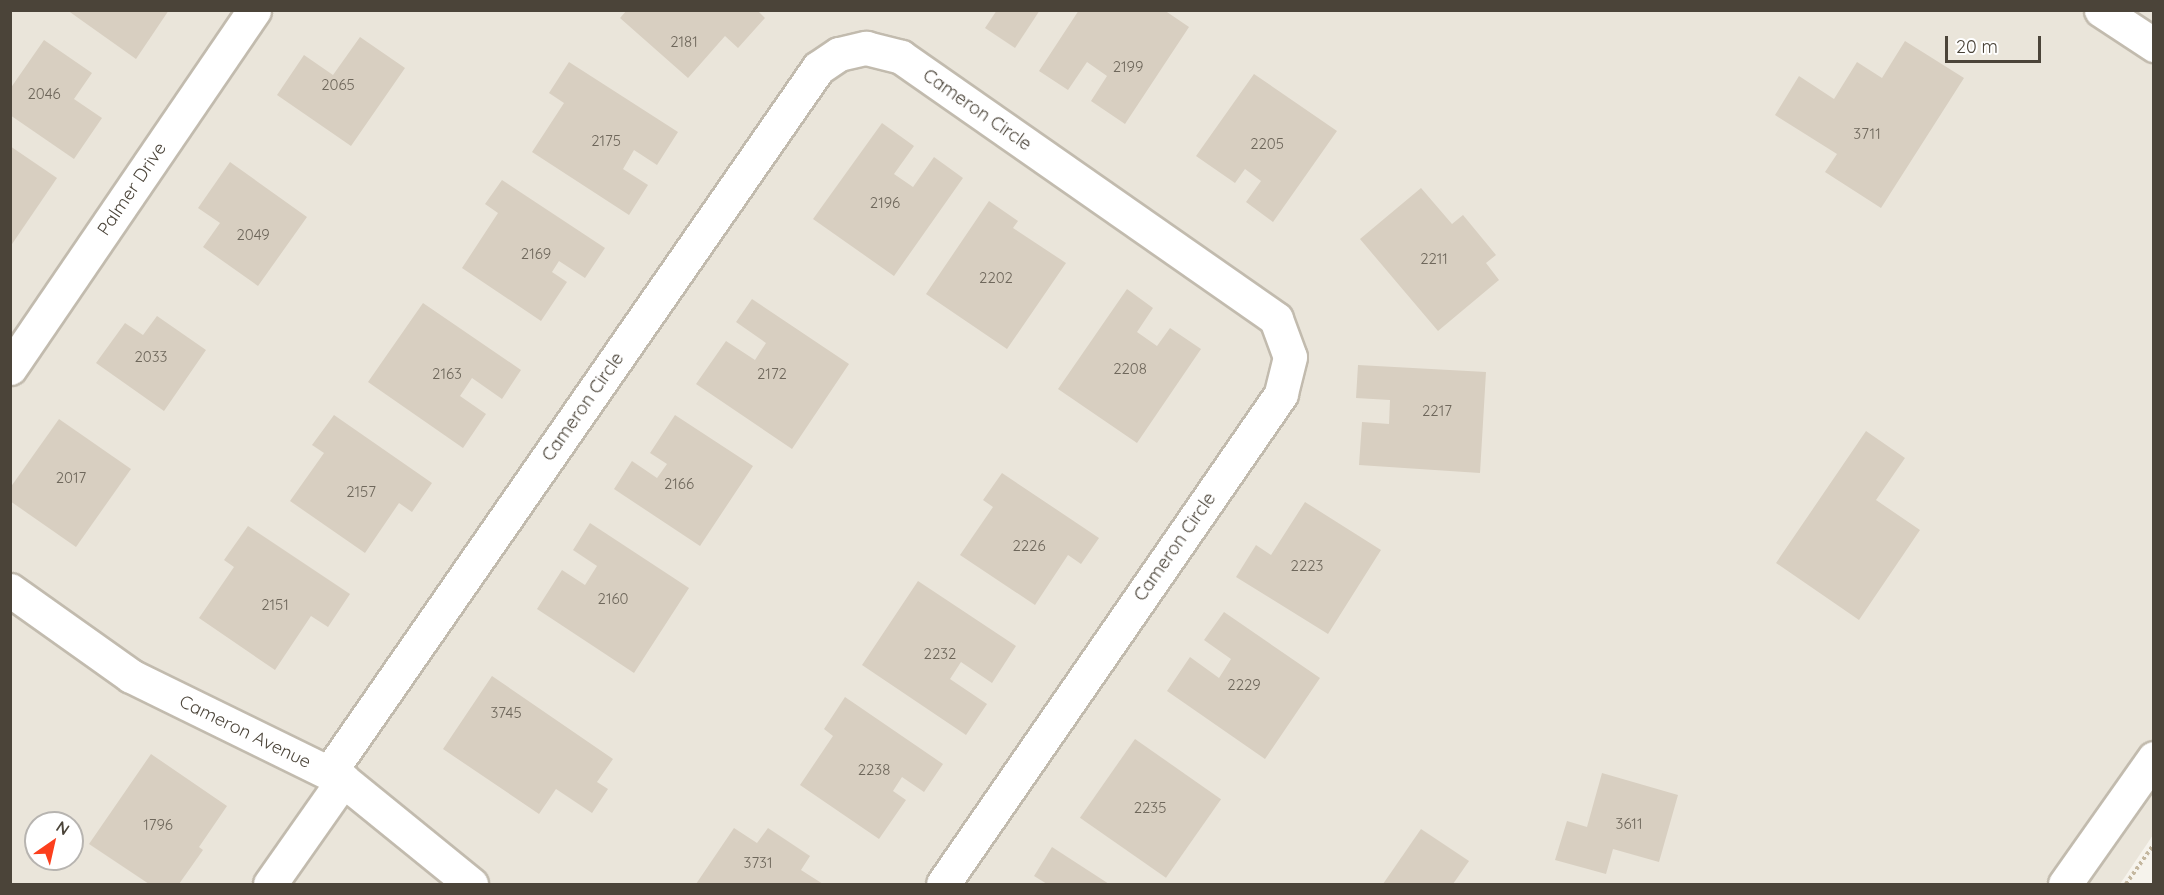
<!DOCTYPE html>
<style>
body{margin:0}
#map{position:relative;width:2164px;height:895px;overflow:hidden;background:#f6f3ec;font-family:Quicksand,sans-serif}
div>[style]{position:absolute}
.residential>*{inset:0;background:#eae5da}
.building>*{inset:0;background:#d8cfc1;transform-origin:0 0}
.path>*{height:4px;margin-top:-2px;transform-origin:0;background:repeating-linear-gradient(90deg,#c4b79f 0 3px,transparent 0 6px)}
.roads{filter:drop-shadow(2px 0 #c2bbae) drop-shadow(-2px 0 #c2bbae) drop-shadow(0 2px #c2bbae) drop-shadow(0 -2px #c2bbae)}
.minor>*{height:33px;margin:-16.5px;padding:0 16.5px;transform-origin:16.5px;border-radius:16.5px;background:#fff}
span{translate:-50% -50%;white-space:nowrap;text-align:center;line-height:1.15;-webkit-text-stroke:4.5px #fff;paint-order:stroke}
.number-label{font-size:15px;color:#6e675b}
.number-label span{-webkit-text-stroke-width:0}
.street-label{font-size:18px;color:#4b4439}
.frame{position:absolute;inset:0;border:12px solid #4b4439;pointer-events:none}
.north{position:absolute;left:24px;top:811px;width:60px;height:60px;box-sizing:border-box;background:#fff;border:2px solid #b7b4b0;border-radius:50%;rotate:34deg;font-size:16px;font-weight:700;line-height:24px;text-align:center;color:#4b4439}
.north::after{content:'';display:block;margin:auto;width:21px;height:27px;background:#fc3f1d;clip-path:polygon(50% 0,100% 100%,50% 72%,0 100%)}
.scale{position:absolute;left:1945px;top:36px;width:96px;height:27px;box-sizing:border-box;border:3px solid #4b4439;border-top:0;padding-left:8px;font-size:18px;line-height:21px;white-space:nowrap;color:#4b4439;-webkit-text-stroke:4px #fff;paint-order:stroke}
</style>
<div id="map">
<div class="residential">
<div style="clip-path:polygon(evenodd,10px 11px,2153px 11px,2153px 835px,2120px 884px,11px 884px,10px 11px,36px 823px,72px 823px,72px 859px,36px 859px,36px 823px)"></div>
</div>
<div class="building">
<div style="clip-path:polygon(67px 10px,169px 10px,136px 59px)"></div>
<div style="clip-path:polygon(627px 10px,757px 10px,765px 18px,738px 48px,725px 36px,688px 78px,620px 18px)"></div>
<div style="clip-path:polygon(997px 10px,1040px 10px,1015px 48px,985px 28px)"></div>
<div style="clip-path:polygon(1079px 10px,1164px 10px,1189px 27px,1125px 124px,1091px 101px,1107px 76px,1087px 62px,1068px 90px,1039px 71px)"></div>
<div style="clip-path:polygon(360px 37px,405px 68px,351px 146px,277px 95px,304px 55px,333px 75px)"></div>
<div style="clip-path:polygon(44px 40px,92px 73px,74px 99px,102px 118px,74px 159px,10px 115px,10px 89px)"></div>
<div style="clip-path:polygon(1905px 41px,1964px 78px,1881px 208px,1825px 172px,1837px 154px,1775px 115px,1799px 76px,1834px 99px,1857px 62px,1882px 78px)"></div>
<div style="clip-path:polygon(569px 62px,678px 132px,657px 165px,634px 150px,623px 169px,648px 185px,629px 215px,532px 152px,564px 103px,549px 93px)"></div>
<div style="clip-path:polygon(1254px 74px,1337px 131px,1273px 222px,1246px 202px,1261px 181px,1245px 169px,1235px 183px,1196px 156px)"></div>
<div style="clip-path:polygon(882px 123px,914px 146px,894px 174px,913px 187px,934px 157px,963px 178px,894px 276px,813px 219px)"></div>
<div style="clip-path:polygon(10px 146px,57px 178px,10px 247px)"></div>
<div style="clip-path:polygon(230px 162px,307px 217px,258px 286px,203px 247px,220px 223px,198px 208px)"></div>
<div style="clip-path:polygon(502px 180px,605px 248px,585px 278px,559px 261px,552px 272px,567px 282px,541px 321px,462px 268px,498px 213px,485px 204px)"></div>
<div style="clip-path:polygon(1421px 188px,1452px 224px,1463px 215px,1496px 255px,1486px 263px,1499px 280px,1438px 331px,1360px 239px)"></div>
<div style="clip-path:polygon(989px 201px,1018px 221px,1013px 228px,1066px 263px,1007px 349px,926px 294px)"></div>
<div style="clip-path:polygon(1127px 289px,1153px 308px,1137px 332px,1157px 346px,1170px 328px,1201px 349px,1137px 443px,1058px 389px)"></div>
<div style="clip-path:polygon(752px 299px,849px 364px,792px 449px,696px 384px,726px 341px,755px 360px,766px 343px,736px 322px)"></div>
<div style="clip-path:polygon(423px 303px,521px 370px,502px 399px,472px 378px,460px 396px,486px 414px,463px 448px,368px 382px)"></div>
<div style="clip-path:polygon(157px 316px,206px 350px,164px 411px,96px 363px,125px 323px,143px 335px)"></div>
<div style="clip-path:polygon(1358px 365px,1486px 372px,1480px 473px,1359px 465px,1362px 422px,1389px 424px,1390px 400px,1356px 398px)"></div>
<div style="clip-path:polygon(334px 415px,432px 483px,412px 512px,399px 503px,365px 553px,290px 501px,324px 453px,312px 445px)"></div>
<div style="clip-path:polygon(675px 415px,753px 466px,700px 546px,614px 489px,632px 461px,657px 478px,667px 464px,650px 453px)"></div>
<div style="clip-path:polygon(59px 419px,131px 469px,76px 547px,10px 501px,10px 488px)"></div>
<div style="clip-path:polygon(1866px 431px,1905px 458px,1876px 500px,1920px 530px,1859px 620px,1776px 563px)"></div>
<div style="clip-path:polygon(1002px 473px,1099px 538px,1081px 564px,1068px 555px,1035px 605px,960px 555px,993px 507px,983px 500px)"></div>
<div style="clip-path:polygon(1305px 502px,1381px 550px,1328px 634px,1236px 577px,1256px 545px,1271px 555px)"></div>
<div style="clip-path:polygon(590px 523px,689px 588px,634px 673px,537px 609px,562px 570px,585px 585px,597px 566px,573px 550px)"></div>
<div style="clip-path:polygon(248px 526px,350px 594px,328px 627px,311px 616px,275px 670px,199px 618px,234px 567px,224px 560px)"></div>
<div style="clip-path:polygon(918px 581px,1016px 646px,992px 683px,961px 662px,950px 679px,987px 704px,966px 735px,862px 665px)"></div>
<div style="clip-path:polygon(1224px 612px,1320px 678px,1265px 759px,1167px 691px,1190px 657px,1219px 678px,1231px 659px,1204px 640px)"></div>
<div style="clip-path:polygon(492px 676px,613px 759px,597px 782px,608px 789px,592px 813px,556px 789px,539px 814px,443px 749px)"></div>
<div style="clip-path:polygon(845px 697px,943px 764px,924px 792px,902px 777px,893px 791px,906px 800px,879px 839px,800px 785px,833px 736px,824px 729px)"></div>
<div style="left:1135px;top:739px;width:105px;height:96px;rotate:35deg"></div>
<div style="clip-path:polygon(151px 754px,227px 806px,199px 847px,203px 850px,179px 884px,149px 884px,89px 844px)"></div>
<div style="clip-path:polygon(1602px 773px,1678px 795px,1659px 862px,1613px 849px,1606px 874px,1555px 860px,1567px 821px,1587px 827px)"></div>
<div style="clip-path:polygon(734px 828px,757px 843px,768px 828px,810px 856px,801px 870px,823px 884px,696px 884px)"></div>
<div style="clip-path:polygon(1421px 829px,1469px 861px,1453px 884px,1383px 884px)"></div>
<div style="clip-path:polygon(1052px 847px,1109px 884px,1047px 884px,1034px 876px)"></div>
</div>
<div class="path">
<div style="left:2126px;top:884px;width:49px;rotate:-55deg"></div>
</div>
<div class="roads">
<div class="minor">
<div style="left:2101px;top:10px;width:64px;rotate:33.4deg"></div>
<div style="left:10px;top:368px;width:433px;rotate:-55.7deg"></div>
<div style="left:10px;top:590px;width:148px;rotate:35.4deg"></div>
<div style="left:131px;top:676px;width:236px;rotate:26.1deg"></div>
<div style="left:343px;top:780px;width:165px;rotate:39.1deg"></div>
<div style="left:329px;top:773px;width:858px;rotate:-55.25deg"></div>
<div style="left:818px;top:68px;width:25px;rotate:-34deg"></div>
<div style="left:839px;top:54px;width:28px;rotate:-13deg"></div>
<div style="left:866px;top:48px;width:36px;rotate:14deg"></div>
<div style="left:901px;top:57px;width:457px;rotate:34.9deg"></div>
<div style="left:1276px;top:319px;width:40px;rotate:69.8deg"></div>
<div style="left:1290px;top:357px;width:38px;rotate:104deg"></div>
<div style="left:1281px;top:394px;width:595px;rotate:124.6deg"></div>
<div style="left:270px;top:884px;width:127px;rotate:-54.9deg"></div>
<div style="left:2065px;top:884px;width:154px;rotate:-54.8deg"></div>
</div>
</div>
<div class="number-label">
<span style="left:684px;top:42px">2181</span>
<span style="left:1128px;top:67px">2199</span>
<span style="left:338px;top:85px">2065</span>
<span style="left:44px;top:94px">2046</span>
<span style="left:1867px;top:134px">3711</span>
<span style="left:606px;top:141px">2175</span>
<span style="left:1267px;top:144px">2205</span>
<span style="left:885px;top:203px">2196</span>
<span style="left:253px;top:235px">2049</span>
<span style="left:536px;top:254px">2169</span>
<span style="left:1434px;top:259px">2211</span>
<span style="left:996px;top:278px">2202</span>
<span style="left:151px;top:357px">2033</span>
<span style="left:1130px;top:369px">2208</span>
<span style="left:447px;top:374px">2163</span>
<span style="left:772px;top:374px">2172</span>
<span style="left:1437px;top:411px">2217</span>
<span style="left:71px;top:478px">2017</span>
<span style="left:679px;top:484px">2166</span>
<span style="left:361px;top:492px">2157</span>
<span style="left:1029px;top:546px">2226</span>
<span style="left:1307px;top:566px">2223</span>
<span style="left:613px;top:599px">2160</span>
<span style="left:275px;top:605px">2151</span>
<span style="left:940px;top:654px">2232</span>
<span style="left:1244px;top:685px">2229</span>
<span style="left:506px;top:713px">3745</span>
<span style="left:874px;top:770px">2238</span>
<span style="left:1150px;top:808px">2235</span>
<span style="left:1629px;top:824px">3611</span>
<span style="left:158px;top:825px">1796</span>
<span style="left:758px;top:863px">3731</span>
</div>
<div class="street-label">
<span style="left:977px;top:110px;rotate:35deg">Cameron Circle</span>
<span style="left:132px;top:189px;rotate:-56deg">Palmer Drive</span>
<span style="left:583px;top:407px;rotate:-55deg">Cameron Circle</span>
<span style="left:1175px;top:547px;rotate:-55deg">Cameron Circle</span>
<span style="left:245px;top:732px;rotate:26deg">Cameron Avenue</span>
</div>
<div class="frame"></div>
<div class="north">N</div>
<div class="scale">20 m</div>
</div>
